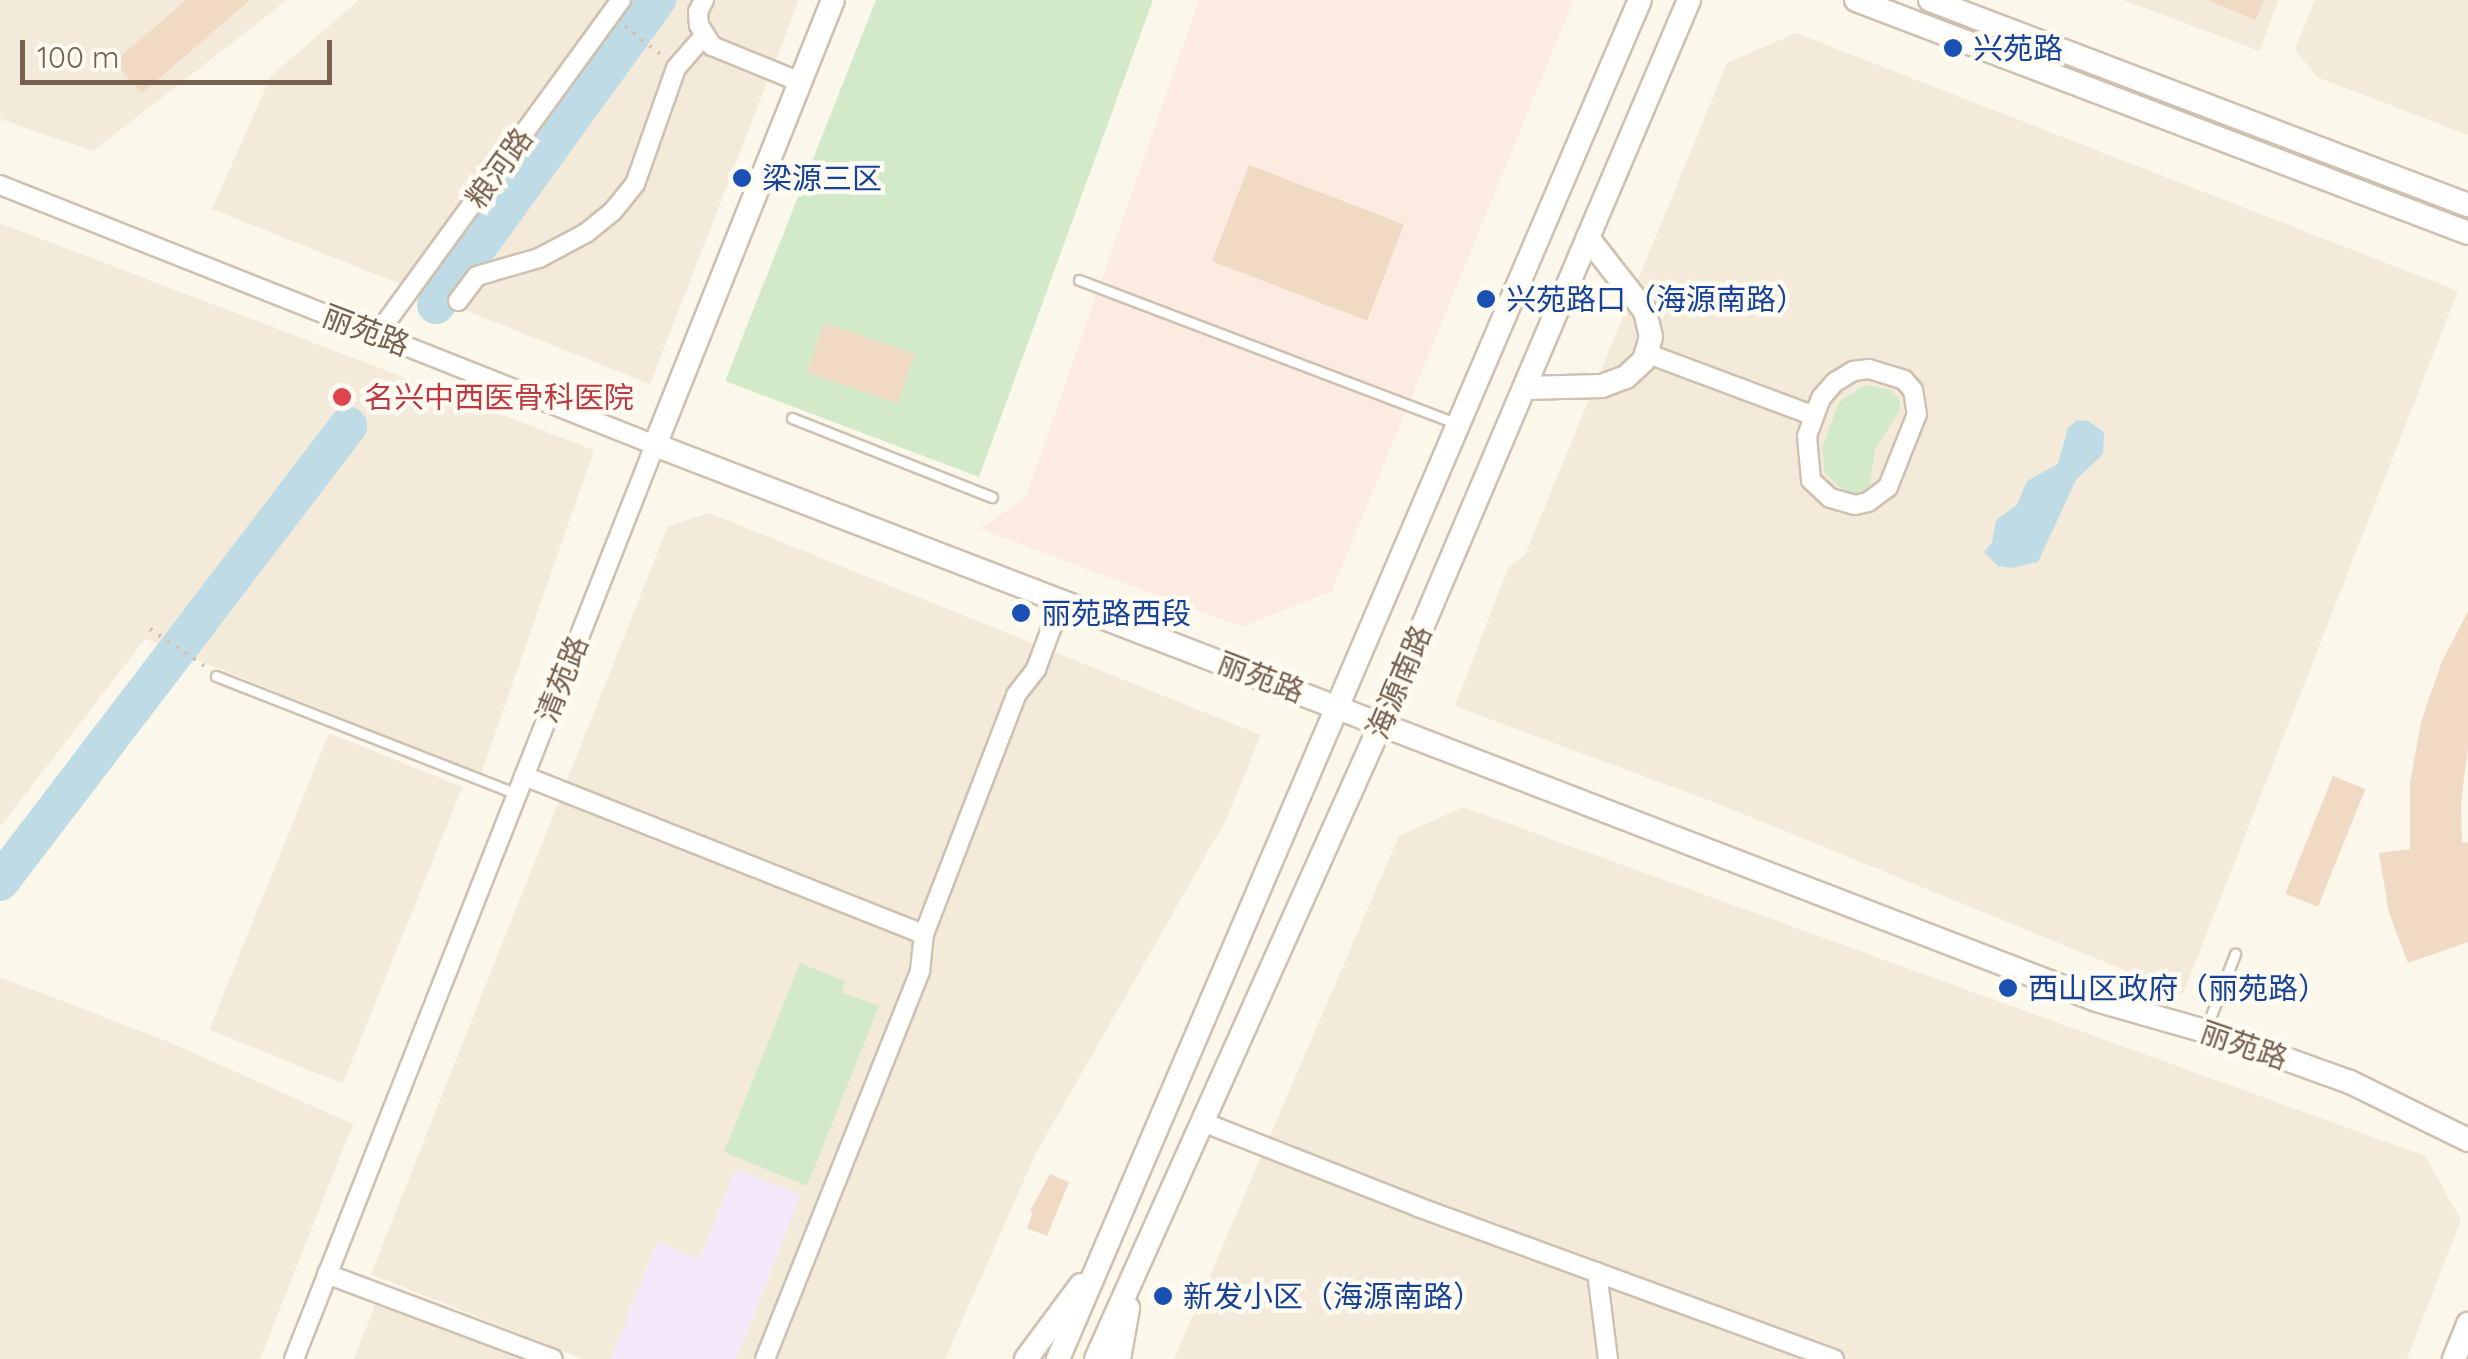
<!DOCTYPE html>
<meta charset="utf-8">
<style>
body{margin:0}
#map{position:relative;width:2468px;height:1359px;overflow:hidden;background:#fcf7eb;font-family:Quicksand,"Noto Sans SC",sans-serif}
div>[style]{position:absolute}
.residential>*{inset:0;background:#f4eada;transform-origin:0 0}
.commercial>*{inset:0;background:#fcebe0}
.education>*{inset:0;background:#f4e7f9}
.green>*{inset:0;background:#d3eac9}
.water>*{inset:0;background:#bfdce6}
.river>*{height:38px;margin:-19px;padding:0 19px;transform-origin:19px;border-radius:19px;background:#bfdce6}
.building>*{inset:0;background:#f1dac3;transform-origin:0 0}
.path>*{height:4px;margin-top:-2px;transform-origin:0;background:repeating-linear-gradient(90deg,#d6bea6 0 2.5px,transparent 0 10.5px)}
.roads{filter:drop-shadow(2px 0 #cec1b0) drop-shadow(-2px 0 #cec1b0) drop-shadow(0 2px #cec1b0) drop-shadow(0 -2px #cec1b0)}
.lane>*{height:9px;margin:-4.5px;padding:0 4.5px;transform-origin:4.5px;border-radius:4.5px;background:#fff}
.street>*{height:18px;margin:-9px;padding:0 9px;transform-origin:9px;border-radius:9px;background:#fff}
.secondary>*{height:22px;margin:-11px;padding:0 11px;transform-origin:11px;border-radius:11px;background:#fff}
.dots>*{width:28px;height:28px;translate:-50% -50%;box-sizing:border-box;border:5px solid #fefbf2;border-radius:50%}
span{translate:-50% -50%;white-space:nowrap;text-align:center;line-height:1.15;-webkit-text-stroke:9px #fefbf2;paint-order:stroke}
.transit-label{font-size:30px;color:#164399}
.left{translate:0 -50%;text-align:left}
.street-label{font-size:30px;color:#77614e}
.health-label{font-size:30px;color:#be3a42}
.scale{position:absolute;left:20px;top:40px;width:312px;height:45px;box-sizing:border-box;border:5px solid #77614e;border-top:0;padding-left:12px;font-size:30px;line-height:35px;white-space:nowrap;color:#77614e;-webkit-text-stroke:8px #fefbf2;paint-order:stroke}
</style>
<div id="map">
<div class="residential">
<div style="clip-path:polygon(0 0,287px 0,93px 151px,0 119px)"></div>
<div style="clip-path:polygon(359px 0,799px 0,650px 384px,212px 209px,271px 76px)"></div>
<div style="clip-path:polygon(2123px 0,2279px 0,2259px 51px)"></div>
<div style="clip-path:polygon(2315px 0,2468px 0,2468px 135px,2317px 77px,2295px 49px)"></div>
<div style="clip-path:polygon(1796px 33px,2458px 291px,2183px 994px,1726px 807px,1455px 706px,1508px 568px,1525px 555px,1727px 63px)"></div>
<div style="clip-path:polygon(0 223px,594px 450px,481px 774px,145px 639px,0 827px)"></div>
<div style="clip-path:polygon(709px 513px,1261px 735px,1226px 820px,1036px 1153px,945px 1359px,582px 1359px,371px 1274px,668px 526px)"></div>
<div style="left:329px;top:733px;width:144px;height:320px;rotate:22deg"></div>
<div style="clip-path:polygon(1463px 807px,2425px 1156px,2461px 1220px,2407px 1359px,1174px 1359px,1399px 836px)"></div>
<div style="clip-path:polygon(0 977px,169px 1042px,353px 1124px,260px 1359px,0 1359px)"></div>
<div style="clip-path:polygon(376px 1303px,521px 1359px,354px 1359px)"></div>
</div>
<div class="commercial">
<div style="clip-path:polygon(1199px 0,1571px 0,1572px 4px,1332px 591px,1242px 627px,980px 529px,1026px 497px)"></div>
</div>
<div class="education">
<div style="clip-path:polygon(736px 1169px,801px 1195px,736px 1359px,611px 1359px,657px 1242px,700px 1259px)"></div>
</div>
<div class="green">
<div style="clip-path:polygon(876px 0,1153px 0,979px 477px,725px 381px)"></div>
<div style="clip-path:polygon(1865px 385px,1889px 389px,1899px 398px,1900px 410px,1875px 449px,1869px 492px,1855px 494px,1843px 490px,1825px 473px,1822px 448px,1839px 402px)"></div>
<div style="clip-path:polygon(800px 963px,845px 981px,842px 992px,879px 1006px,807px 1186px,724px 1152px)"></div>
</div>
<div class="water">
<div style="clip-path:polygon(2077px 420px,2088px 421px,2104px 432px,2103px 454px,2076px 480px,2038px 562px,2011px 568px,1998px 566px,1984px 552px,1992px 542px,1996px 520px,2017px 505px,2027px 481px,2058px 464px,2068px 428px)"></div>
</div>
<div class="river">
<div style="left:436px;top:305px;width:377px;rotate:-54.1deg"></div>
<div style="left:0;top:882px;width:574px;rotate:-52.65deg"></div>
</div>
<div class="building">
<div style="clip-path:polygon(186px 0,250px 0,142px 93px,114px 62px)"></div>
<div style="clip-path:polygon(2207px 0,2264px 0,2256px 20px)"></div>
<div style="left:1249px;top:165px;width:166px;height:103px;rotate:21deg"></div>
<div style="left:824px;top:323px;width:96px;height:52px;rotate:19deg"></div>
<div style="clip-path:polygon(2468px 611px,2468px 748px,2461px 802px,2462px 843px,2468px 842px,2468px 942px,2408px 963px,2389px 913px,2379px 853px,2410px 849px,2410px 783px,2421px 722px,2441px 664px)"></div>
<div style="left:2333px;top:776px;width:35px;height:127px;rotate:22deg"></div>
<div style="clip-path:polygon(1050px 1174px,1069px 1182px,1047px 1236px,1027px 1228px,1033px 1212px,1030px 1211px)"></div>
</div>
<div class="path">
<div style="left:625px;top:26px;width:46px;rotate:38.9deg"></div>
<div style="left:150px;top:629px;width:70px;rotate:33.9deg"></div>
</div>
<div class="roads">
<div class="lane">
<div style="left:1079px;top:280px;width:403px;rotate:20.8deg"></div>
<div style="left:792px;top:418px;width:215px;rotate:21.6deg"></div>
<div style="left:216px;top:676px;width:323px;rotate:21.4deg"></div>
<div style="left:2205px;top:1031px;width:83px;rotate:-68.7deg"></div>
</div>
<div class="street">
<div style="left:704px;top:0;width:13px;rotate:117deg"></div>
<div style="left:698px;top:12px;width:13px;rotate:86deg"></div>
<div style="left:699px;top:25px;width:25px;rotate:58deg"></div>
<div style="left:712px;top:46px;width:95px;rotate:22.2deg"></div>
<div style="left:0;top:185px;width:705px;rotate:21.65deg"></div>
<div style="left:655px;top:445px;width:983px;rotate:111.55deg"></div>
<div style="left:458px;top:301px;width:31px;rotate:-53deg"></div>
<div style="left:477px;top:276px;width:65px;rotate:-16.2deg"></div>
<div style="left:539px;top:258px;width:53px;rotate:-28deg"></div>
<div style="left:586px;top:233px;width:35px;rotate:-39deg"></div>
<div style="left:613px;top:211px;width:35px;rotate:-51deg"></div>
<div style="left:635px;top:184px;width:123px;rotate:-70.5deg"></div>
<div style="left:676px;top:68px;width:41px;rotate:-48.9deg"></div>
<div style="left:376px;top:336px;width:416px;rotate:-53.9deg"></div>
<div style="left:1646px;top:353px;width:177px;rotate:20.5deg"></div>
<div style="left:1869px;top:369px;width:37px;rotate:17deg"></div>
<div style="left:1904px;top:380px;width:13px;rotate:48deg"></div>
<div style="left:1913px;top:390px;width:24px;rotate:81deg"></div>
<div style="left:1917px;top:414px;width:79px;rotate:111.7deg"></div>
<div style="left:1888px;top:487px;width:25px;rotate:143deg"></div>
<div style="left:1868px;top:502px;width:13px;rotate:167deg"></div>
<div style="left:1855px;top:505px;width:26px;rotate:-164deg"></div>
<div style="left:1830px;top:498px;width:26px;rotate:-137deg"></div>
<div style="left:1811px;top:480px;width:44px;rotate:-95.2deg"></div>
<div style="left:1807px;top:436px;width:40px;rotate:-69.8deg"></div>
<div style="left:1821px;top:398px;width:21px;rotate:-49deg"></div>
<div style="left:1835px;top:382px;width:21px;rotate:-31deg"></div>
<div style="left:1853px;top:371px;width:16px;rotate:-7deg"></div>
<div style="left:524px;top:776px;width:430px;rotate:21.6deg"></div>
<div style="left:1205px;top:1123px;width:229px;rotate:21.5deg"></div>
<div style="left:1418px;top:1207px;width:443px;rotate:20.1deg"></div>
<div style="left:1597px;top:1272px;width:88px;rotate:82.8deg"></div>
<div style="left:327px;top:1274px;width:241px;rotate:20.6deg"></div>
<div style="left:765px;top:1359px;width:418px;rotate:-68.2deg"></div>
<div style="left:920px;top:971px;width:37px;rotate:-84deg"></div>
<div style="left:924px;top:934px;width:256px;rotate:-68.9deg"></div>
<div style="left:1016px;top:695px;width:33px;rotate:-52deg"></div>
<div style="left:1036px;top:669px;width:74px;rotate:-69.4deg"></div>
</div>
<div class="secondary">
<div style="left:833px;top:0;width:479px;rotate:111.8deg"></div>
<div style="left:655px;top:445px;width:1544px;rotate:21.06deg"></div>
<div style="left:2096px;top:1000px;width:131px;rotate:15.9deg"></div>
<div style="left:2222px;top:1036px;width:136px;rotate:19.8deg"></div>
<div style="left:2350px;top:1082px;width:131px;rotate:26.2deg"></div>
<div style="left:1856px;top:0;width:655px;rotate:20.84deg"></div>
<div style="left:1930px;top:0;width:576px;rotate:20.86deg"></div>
<div style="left:1524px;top:388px;width:78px;rotate:-1.5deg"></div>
<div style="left:1602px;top:386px;width:26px;rotate:-21deg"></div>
<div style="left:1626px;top:377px;width:25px;rotate:-43deg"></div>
<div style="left:1644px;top:360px;width:24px;rotate:-73deg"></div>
<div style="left:1651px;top:337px;width:27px;rotate:-103deg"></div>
<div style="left:1645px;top:311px;width:93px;rotate:-128deg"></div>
<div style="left:1026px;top:1359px;width:92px;rotate:-53.4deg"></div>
<div style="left:1058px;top:1359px;width:1478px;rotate:-66.82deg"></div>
<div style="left:1096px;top:1359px;width:696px;rotate:-65.83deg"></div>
<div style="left:1381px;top:724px;width:787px;rotate:-66.95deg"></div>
<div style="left:1119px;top:1359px;width:52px;rotate:-80deg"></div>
<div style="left:2454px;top:1359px;width:38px;rotate:-68deg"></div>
</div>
</div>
<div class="dots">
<div style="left:1953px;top:48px;background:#1a4fb4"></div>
<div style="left:742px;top:178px;background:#1a4fb4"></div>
<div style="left:1486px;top:299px;background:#1a4fb4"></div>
<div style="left:342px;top:397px;background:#e0444e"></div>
<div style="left:1021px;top:613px;background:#1a4fb4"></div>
<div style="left:2008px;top:988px;background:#1a4fb4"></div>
<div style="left:1163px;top:1296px;background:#1a4fb4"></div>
</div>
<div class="transit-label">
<span class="left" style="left:1973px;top:48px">兴苑路</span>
<span class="left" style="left:762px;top:178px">梁源三区</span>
<span class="left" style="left:1506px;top:299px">兴苑路口（海源南路）</span>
<span class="left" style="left:1041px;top:613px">丽苑路西段</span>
<span class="left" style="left:2028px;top:988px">西山区政府（丽苑路）</span>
<span class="left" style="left:1183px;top:1296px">新发小区（海源南路）</span>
</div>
<div class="street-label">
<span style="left:499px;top:168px;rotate:-54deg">粮河路</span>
<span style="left:366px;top:330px;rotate:21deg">丽苑路</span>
<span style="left:1261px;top:677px;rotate:21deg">丽苑路</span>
<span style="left:562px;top:679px;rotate:-68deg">清苑路</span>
<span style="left:1399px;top:682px;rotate:-67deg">海源南路</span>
<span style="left:2244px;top:1045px;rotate:19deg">丽苑路</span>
</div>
<div class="health-label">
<span class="left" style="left:364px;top:397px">名兴中西医骨科医院</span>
</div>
<div class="scale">100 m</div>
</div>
